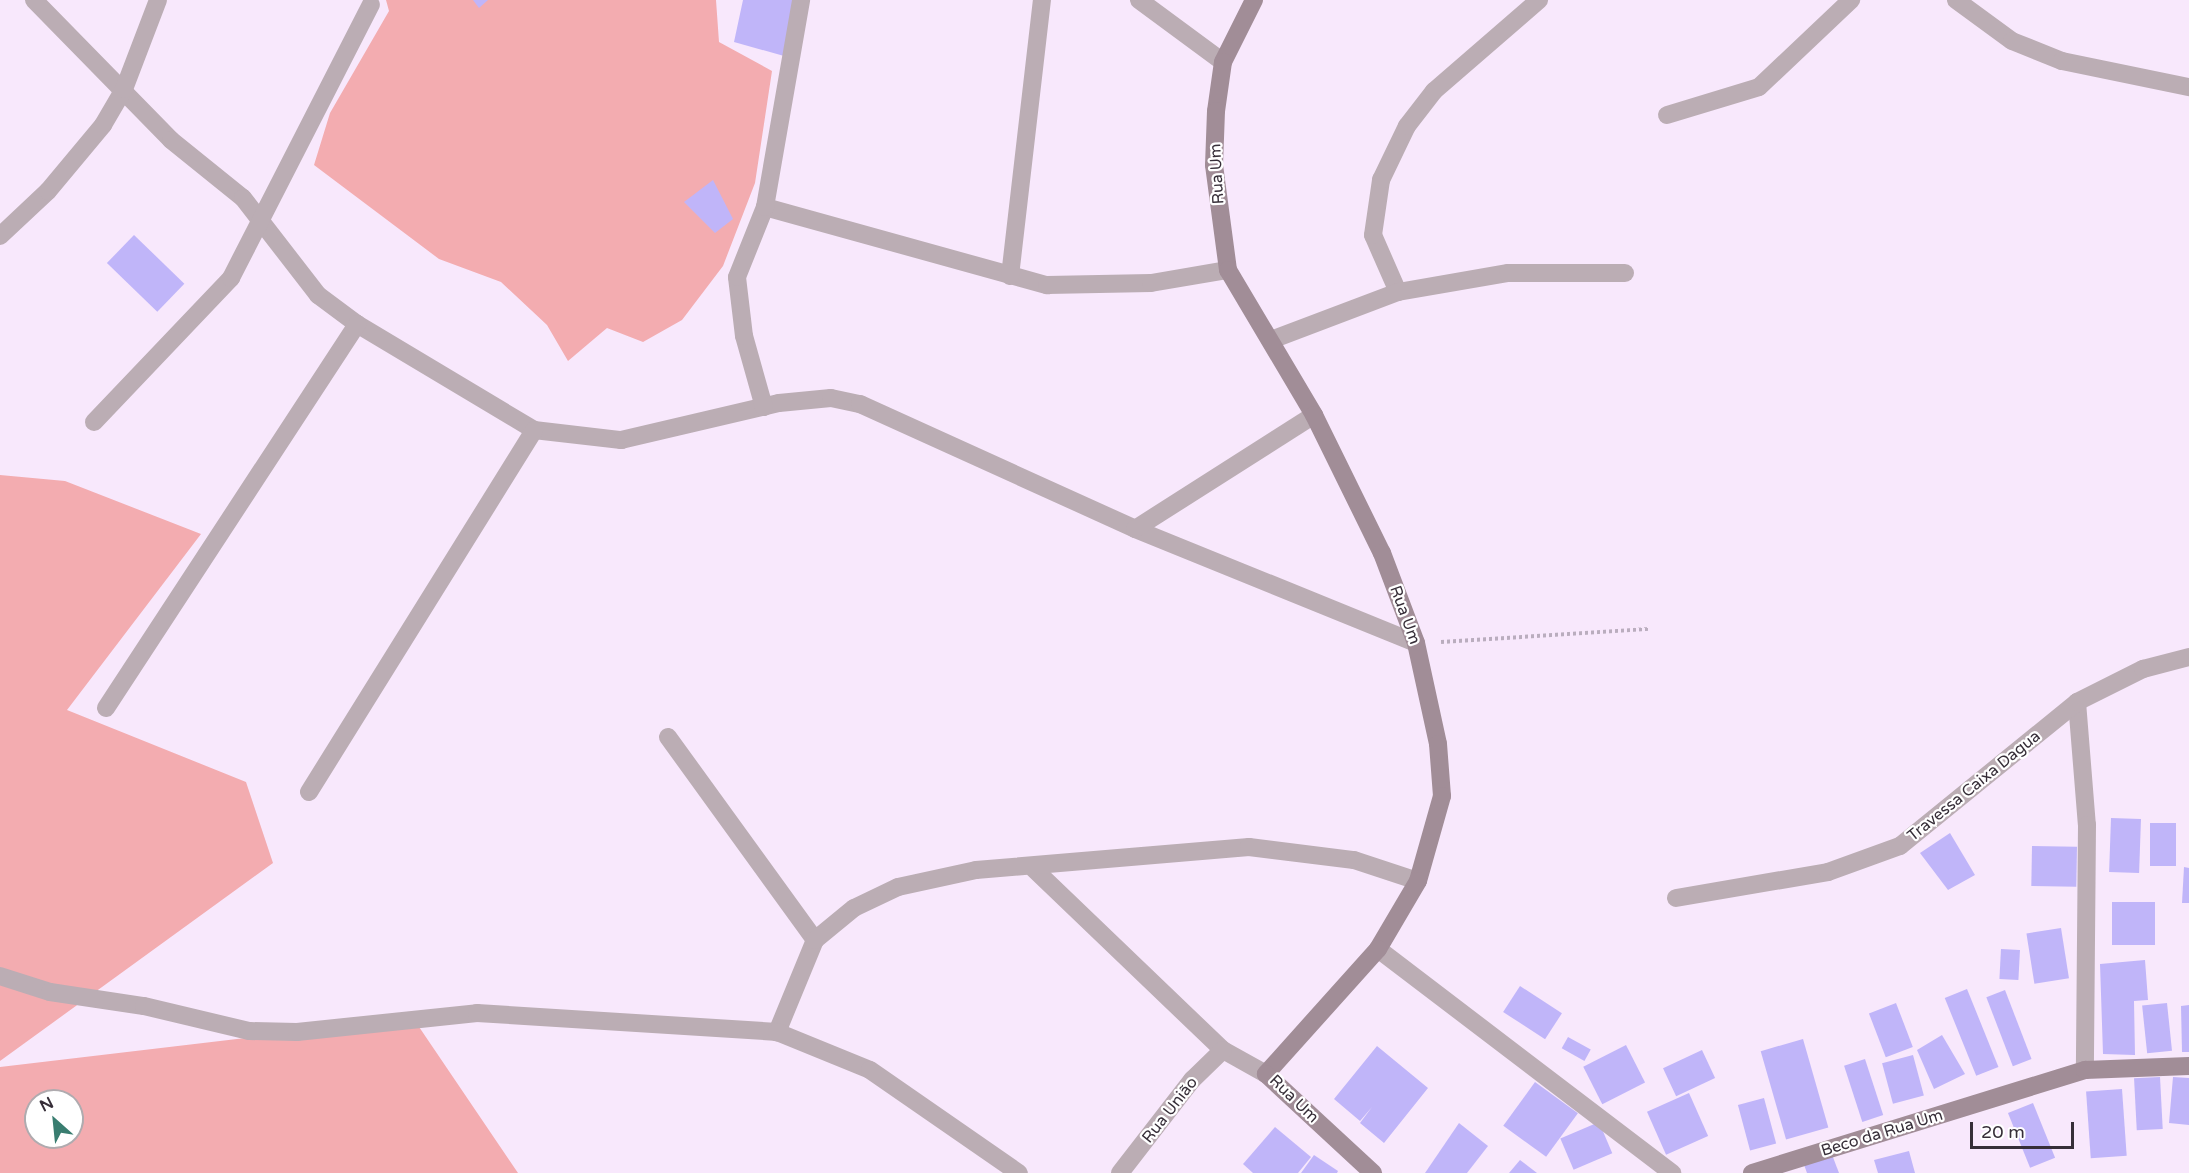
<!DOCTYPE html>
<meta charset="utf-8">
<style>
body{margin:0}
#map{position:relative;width:2189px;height:1173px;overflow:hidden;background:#f8e8fc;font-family:"Varela Round",sans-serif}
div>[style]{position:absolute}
.green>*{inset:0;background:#f3acb0}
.building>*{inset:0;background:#c0b5f9;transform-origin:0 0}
.path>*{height:4px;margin-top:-2px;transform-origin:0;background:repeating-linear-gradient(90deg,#baadbe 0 3px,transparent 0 6px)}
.street>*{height:18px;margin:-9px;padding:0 9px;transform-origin:9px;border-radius:9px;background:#bbadb4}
.secondary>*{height:18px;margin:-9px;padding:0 9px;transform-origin:9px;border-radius:9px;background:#a18d97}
span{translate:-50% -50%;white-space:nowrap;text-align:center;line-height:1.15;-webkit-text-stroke:4.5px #fff;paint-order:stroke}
.street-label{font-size:16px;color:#362e38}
.north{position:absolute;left:24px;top:1089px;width:60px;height:60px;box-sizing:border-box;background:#fff;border:2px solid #afabaf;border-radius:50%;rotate:333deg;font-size:16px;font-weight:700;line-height:24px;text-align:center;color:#362e38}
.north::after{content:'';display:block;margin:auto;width:21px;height:27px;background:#397d70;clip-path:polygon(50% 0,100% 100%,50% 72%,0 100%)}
.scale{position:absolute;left:1970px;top:1122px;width:104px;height:27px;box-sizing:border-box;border:3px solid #362e38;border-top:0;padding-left:8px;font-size:18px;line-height:21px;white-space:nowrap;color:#362e38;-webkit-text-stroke:4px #fff;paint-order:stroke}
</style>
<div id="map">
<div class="green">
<div style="clip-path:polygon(386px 0,716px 0,719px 42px,772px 71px,755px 183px,723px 266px,682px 320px,643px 342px,607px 328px,568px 361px,547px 325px,501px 282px,439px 259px,314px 165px,330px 113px,389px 11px)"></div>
<div style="clip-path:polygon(0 475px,65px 481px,201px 534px,67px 710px,246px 782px,273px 863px,0 1061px)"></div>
<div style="clip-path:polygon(evenodd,413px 1018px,518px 1173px,0 1173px,0 1067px,413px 1018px,36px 1101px,72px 1101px,72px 1137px,36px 1137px,36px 1101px)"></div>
</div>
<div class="building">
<div style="clip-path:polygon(473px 0,488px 0,479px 8px)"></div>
<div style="clip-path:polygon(743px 0,793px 0,784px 56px,734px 42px)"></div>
<div style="clip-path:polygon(713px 180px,733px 219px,715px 233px,684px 202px)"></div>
<div style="left:134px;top:235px;width:70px;height:39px;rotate:44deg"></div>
<div style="left:2111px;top:818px;width:30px;height:54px;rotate:2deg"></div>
<div style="left:2150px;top:823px;width:26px;height:43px"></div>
<div style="clip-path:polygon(1950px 833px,1975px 875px,1948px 890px,1920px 853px)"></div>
<div style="left:2032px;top:846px;width:45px;height:40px;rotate:1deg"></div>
<div style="clip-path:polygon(2184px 867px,2189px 868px,2189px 903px,2182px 903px)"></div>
<div style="left:2112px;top:902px;width:43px;height:43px"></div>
<div style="left:2061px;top:928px;width:51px;height:35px;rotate:81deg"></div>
<div style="left:2001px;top:949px;width:19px;height:30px;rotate:3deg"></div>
<div style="clip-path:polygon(2145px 960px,2148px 1000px,2134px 1001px,2135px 1055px,2103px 1054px,2100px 964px)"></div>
<div style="left:1520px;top:986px;width:50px;height:31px;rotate:33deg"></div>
<div style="left:1967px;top:989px;width:84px;height:24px;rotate:68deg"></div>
<div style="left:2005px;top:990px;width:74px;height:20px;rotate:69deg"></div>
<div style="left:1896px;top:1003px;width:47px;height:29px;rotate:69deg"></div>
<div style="left:2167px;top:1003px;width:48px;height:25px;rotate:84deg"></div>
<div style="clip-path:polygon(2189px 1005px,2189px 1052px,2182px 1052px,2181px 1006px)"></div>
<div style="clip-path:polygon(1942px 1035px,1965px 1074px,1934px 1089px,1917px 1050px)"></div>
<div style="left:1568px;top:1037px;width:26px;height:13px;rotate:29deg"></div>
<div style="left:1803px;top:1039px;width:92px;height:44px;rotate:74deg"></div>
<div style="left:1626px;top:1045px;width:42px;height:48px;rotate:63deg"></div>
<div style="clip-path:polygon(1377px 1046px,1428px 1088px,1384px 1143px,1360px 1123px,1372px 1107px,1360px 1121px,1334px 1099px)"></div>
<div style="left:1702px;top:1050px;width:31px;height:43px;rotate:65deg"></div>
<div style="left:1913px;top:1055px;width:42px;height:32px;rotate:75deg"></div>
<div style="left:1865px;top:1059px;width:59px;height:22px;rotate:72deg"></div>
<div style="left:2160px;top:1077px;width:52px;height:26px;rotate:87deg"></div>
<div style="clip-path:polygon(2173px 1077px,2189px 1078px,2189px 1125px,2169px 1123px)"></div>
<div style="left:1535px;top:1082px;width:53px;height:54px;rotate:36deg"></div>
<div style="left:2122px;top:1089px;width:67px;height:36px;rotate:86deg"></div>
<div style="left:1689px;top:1093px;width:47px;height:46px;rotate:66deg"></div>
<div style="left:1764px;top:1098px;width:47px;height:27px;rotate:75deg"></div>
<div style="left:2033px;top:1103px;width:59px;height:27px;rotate:68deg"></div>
<div style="left:1599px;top:1122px;width:34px;height:42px;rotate:67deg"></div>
<div style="clip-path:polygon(1459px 1123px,1488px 1146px,1467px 1173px,1425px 1173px)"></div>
<div style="clip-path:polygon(1275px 1127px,1311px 1157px,1298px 1173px,1253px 1173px,1243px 1164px)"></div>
<div style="clip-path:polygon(1909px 1151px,1915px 1173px,1878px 1173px,1874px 1160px)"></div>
<div style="clip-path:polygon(1831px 1152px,1839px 1173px,1807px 1173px,1803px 1162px)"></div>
<div style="clip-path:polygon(1314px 1155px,1338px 1171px,1337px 1173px,1301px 1173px)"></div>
<div style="clip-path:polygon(1520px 1160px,1537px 1173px,1509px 1173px)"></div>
</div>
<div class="path">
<div style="left:1441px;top:642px;width:209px;rotate:-3.6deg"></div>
</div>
<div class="street">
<div style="left:34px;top:0;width:196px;rotate:45.6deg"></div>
<div style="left:171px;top:140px;width:92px;rotate:38.9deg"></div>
<div style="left:243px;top:198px;width:123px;rotate:52.3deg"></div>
<div style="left:318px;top:295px;width:49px;rotate:36.6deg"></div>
<div style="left:357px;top:324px;width:206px;rotate:30.9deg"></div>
<div style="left:534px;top:430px;width:88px;rotate:6.6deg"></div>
<div style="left:621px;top:440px;width:162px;rotate:-13.2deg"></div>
<div style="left:779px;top:403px;width:52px;rotate:-5.5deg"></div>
<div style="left:831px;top:398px;width:30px;rotate:12deg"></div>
<div style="left:860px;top:404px;width:302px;rotate:24.4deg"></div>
<div style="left:1135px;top:529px;width:303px;rotate:22.1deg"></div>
<div style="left:1139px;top:0;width:104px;rotate:36.4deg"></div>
<div style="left:1956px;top:0;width:69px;rotate:36.2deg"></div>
<div style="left:2012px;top:41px;width:54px;rotate:21.8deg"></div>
<div style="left:2062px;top:61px;width:130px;rotate:11.6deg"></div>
<div style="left:1667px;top:115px;width:96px;rotate:-16.9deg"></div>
<div style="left:1759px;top:87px;width:127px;rotate:-43.4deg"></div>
<div style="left:765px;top:207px;width:293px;rotate:15.5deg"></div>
<div style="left:1047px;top:285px;width:104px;rotate:-1.1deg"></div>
<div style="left:1151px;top:283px;width:78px;rotate:-9.6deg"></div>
<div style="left:0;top:236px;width:66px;rotate:-43.2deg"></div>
<div style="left:48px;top:191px;width:86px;rotate:-50.2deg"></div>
<div style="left:103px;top:125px;width:42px;rotate:-59.7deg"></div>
<div style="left:124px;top:89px;width:95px;rotate:-69.1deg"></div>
<div style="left:1010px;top:276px;width:278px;rotate:-83.4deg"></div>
<div style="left:1398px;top:292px;width:62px;rotate:-113.7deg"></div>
<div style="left:1373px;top:235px;width:56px;rotate:-81.7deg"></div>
<div style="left:1381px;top:180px;width:60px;rotate:-64.3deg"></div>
<div style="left:1407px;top:126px;width:44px;rotate:-52.4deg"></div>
<div style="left:1434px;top:91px;width:139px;rotate:-40.9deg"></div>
<div style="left:1271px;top:340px;width:136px;rotate:-20.7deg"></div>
<div style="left:1398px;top:292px;width:112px;rotate:-9.8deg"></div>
<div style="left:1508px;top:273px;width:117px"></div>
<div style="left:764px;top:407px;width:74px;rotate:-105.7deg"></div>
<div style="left:744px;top:336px;width:59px;rotate:-96.8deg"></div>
<div style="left:737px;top:277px;width:75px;rotate:-68.2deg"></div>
<div style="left:765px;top:207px;width:210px;rotate:-80.1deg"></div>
<div style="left:94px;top:422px;width:199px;rotate:-46.4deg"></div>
<div style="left:231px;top:278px;width:307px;rotate:-62.9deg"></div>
<div style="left:1135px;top:529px;width:212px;rotate:-32.5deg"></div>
<div style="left:2077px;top:702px;width:123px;rotate:85.4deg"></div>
<div style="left:2087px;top:825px;width:245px;rotate:90.5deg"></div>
<div style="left:106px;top:708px;width:459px;rotate:-56.8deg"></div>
<div style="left:668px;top:737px;width:251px;rotate:54.1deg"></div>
<div style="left:815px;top:940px;width:100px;rotate:112.4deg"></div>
<div style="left:309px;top:792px;width:426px;rotate:-58.1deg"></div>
<div style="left:1034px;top:869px;width:262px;rotate:43.8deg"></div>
<div style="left:1223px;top:1050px;width:49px;rotate:29.2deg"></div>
<div style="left:1676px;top:898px;width:154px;rotate:-9.7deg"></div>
<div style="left:1828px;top:872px;width:77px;rotate:-19.9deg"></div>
<div style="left:1900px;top:846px;width:228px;rotate:-39.1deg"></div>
<div style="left:2077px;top:702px;width:74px;rotate:-26.6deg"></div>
<div style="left:2143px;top:669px;width:48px;rotate:-14.6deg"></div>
<div style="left:815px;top:940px;width:50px;rotate:-39.4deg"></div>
<div style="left:854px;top:908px;width:49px;rotate:-25.5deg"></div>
<div style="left:898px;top:887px;width:80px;rotate:-12.3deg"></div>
<div style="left:976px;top:870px;width:274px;rotate:-4.8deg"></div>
<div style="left:1249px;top:847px;width:106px;rotate:7.1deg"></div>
<div style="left:1354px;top:860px;width:67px;rotate:18.2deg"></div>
<div style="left:1378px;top:949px;width:370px;rotate:37.3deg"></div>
<div style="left:0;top:976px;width:52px;rotate:17.7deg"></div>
<div style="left:50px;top:992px;width:95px;rotate:8.5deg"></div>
<div style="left:144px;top:1006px;width:108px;rotate:13.4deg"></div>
<div style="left:249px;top:1031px;width:48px;rotate:1.2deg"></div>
<div style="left:297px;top:1032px;width:181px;rotate:-6deg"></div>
<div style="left:477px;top:1013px;width:301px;rotate:3.6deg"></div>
<div style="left:777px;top:1032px;width:100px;rotate:22.2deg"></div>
<div style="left:870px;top:1070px;width:181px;rotate:34.7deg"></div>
<div style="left:1120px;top:1173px;width:118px;rotate:-52.3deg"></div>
<div style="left:1192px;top:1080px;width:43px;rotate:-44.1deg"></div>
</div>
<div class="secondary">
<div style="left:1254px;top:0;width:69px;rotate:116.6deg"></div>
<div style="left:1223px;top:62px;width:49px;rotate:98.1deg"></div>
<div style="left:1216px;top:111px;width:54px;rotate:92.1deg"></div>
<div style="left:1214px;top:165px;width:106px;rotate:82.4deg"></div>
<div style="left:1228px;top:270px;width:169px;rotate:59.3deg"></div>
<div style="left:1314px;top:415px;width:154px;rotate:63.8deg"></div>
<div style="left:1382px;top:553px;width:96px;rotate:69.3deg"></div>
<div style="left:1416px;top:643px;width:103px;rotate:77.7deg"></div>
<div style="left:1438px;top:744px;width:52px;rotate:85.6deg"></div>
<div style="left:1442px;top:796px;width:88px;rotate:105.8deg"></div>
<div style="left:1418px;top:881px;width:79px;rotate:120.5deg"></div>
<div style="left:1378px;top:949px;width:168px;rotate:131.9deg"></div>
<div style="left:1266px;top:1074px;width:146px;rotate:42.8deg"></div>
<div style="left:1752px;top:1173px;width:349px;rotate:-17.2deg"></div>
<div style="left:2085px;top:1070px;width:104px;rotate:-2.2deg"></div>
</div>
<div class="street-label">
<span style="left:1217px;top:174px;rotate:-93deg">Rua Um</span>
<span style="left:1405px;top:615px;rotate:70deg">Rua Um</span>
<span style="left:1974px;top:786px;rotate:-39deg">Travessa Caixa Dagua</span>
<span style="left:1294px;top:1099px;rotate:44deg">Rua Um</span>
<span style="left:1170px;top:1110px;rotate:-52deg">Rua União</span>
<span style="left:1882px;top:1133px;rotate:-17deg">Beco da Rua Um</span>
</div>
<div class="north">N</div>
<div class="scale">20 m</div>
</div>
